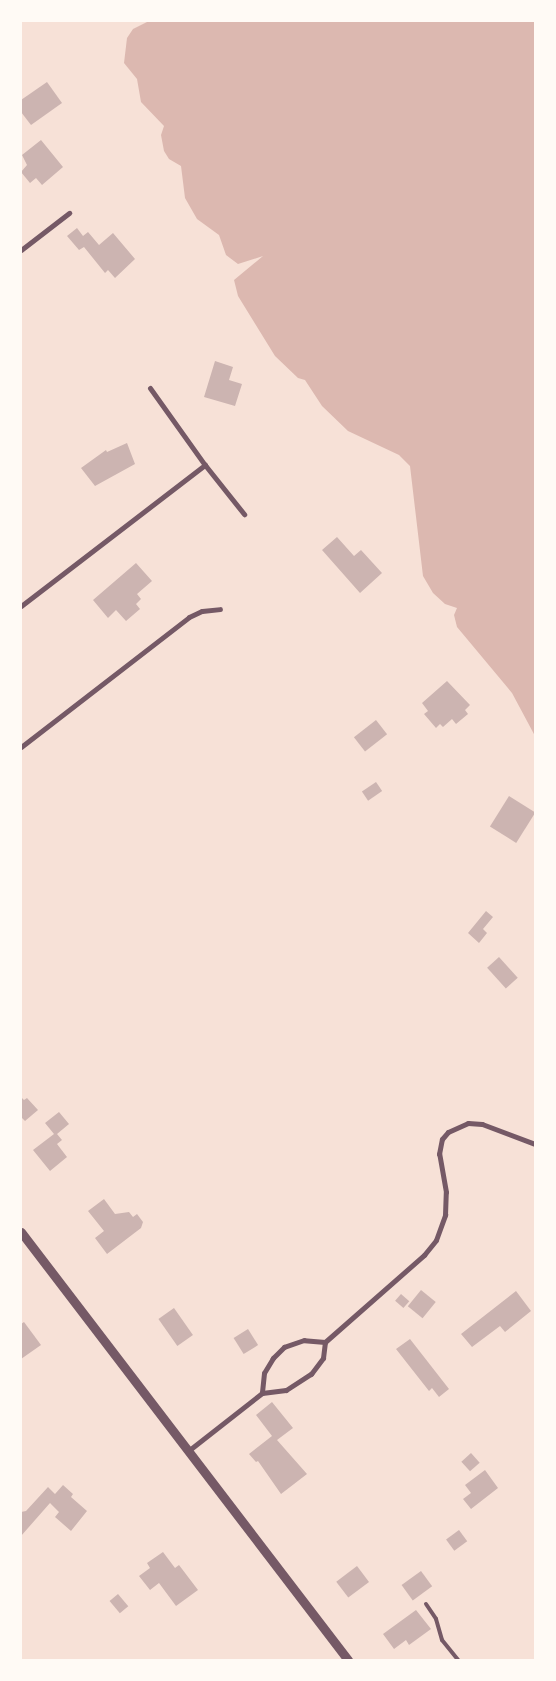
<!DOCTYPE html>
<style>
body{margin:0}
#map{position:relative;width:556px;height:1681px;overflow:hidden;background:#f7e1d7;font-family:Commissioner,sans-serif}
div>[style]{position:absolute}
.water>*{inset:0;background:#dcb8b0}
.building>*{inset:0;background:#ccb4b1;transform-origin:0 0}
.service>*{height:4px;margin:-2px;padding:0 2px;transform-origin:2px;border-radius:2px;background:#755966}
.minor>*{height:5px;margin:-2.5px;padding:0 2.5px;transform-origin:2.5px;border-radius:2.5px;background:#755966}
.tertiary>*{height:9px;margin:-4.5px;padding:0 4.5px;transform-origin:4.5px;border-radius:4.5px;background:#755966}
span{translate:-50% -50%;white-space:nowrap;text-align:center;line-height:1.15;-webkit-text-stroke:5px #fffaf5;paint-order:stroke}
.frame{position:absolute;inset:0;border:22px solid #fffaf5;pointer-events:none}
</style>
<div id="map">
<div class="water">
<div style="clip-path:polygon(149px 21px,535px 21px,535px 736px,512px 693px,457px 627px,454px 615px,457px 608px,445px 604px,433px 593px,423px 576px,410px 466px,399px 455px,348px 431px,322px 406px,305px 380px,298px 378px,275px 356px,238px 296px,234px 280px,263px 256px,238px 264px,226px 255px,219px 235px,197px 219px,185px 198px,181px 166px,169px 159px,164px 151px,161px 135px,164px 126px,141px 102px,137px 79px,124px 63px,127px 38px,133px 29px)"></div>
</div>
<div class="building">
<div style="clip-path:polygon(47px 82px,62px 103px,31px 125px,21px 112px,21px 100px)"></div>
<div style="clip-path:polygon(41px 140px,63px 167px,42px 185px,36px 178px,30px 183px,21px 172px,27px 165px,22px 155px)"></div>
<div style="clip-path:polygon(77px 228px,83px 236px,88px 232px,99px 245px,113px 233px,135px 259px,115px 278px,108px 270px,105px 273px,84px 247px,79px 250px,67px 236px)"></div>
<div style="clip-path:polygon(215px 361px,233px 367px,229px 380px,242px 384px,235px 406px,204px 397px)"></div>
<div style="clip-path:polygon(127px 443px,135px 464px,95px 486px,81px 468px,106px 450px,107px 452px)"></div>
<div style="clip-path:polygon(337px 537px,354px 556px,361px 550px,382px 573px,360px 593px,322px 550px)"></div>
<div style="clip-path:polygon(136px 563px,152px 581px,137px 594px,141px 599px,136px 604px,140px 609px,126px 621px,116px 610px,108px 618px,93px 600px)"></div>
<div style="clip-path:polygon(447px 681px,470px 705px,465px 710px,468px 714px,456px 724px,452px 719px,443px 727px,440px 724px,436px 728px,424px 714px,428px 711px,422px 703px)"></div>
<div style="left:376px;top:720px;width:18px;height:28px;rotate:52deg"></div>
<div style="left:376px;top:782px;width:11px;height:17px;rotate:56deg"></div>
<div style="left:509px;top:796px;width:31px;height:36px;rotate:32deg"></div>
<div style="clip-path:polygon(486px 911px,493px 917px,483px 929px,487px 933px,479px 943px,468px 933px)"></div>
<div style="left:499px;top:957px;width:28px;height:16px;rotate:48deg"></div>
<div style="clip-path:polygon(21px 1097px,24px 1100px,27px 1098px,38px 1110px,25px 1121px,21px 1117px)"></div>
<div style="clip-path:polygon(59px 1112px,69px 1124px,57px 1134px,62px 1140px,57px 1144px,67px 1157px,50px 1171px,33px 1150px,54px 1134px,45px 1123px)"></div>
<div style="clip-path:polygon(104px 1199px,115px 1214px,129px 1212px,133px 1217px,137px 1214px,143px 1222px,141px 1228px,107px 1254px,95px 1238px,104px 1231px,88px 1211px)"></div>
<div style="left:421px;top:1290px;width:19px;height:21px;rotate:39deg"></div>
<div style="clip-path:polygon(516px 1291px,531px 1311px,505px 1332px,500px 1326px,472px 1347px,461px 1334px)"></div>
<div style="left:401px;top:1294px;width:11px;height:9px;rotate:41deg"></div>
<div style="left:174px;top:1308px;width:33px;height:19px;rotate:55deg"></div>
<div style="clip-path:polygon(24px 1322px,41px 1345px,21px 1359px,21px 1324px)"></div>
<div style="left:248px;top:1329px;width:19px;height:17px;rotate:58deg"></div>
<div style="clip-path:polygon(410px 1339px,449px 1389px,439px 1397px,432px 1388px,429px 1391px,396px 1349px)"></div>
<div style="clip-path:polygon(272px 1402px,293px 1428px,277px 1440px,307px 1474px,281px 1494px,258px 1461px,256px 1462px,249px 1454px,272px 1436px,256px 1415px)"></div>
<div style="left:471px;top:1453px;width:13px;height:13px;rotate:48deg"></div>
<div style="clip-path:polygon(485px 1470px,498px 1488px,471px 1509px,463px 1499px,471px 1493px,465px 1485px)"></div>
<div style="clip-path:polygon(63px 1485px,73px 1494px,71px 1497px,87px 1511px,71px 1531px,55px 1517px,59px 1512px,50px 1503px,21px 1536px,21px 1512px,26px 1511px,48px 1487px,55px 1494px)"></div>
<div style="left:459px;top:1530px;width:14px;height:16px;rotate:54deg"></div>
<div style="clip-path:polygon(163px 1552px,175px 1568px,179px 1565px,198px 1590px,176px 1606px,159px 1583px,150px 1590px,139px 1576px,150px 1568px,147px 1563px)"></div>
<div style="left:357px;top:1566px;width:20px;height:26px;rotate:53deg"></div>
<div style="left:421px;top:1571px;width:19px;height:24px;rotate:54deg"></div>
<div style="left:118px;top:1594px;width:16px;height:11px;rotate:50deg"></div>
<div style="clip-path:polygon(416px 1610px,431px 1629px,409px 1645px,406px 1640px,394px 1649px,383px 1634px)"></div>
</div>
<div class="service">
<div style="left:426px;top:1604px;width:18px;rotate:56deg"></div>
<div style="left:436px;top:1619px;width:22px;rotate:74deg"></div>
<div style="left:442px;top:1640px;width:26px;rotate:51deg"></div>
</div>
<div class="minor">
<div style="left:21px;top:250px;width:61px;rotate:-37.6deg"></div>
<div style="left:150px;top:388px;width:95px;rotate:54.5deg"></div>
<div style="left:205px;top:465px;width:63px;rotate:51.5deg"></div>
<div style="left:21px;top:606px;width:232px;rotate:-37.5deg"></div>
<div style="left:21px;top:747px;width:212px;rotate:-37.7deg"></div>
<div style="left:189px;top:617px;width:14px;rotate:-25deg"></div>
<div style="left:202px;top:611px;width:18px;rotate:-6deg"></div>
<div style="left:325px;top:1342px;width:21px;rotate:-175deg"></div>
<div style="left:304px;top:1340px;width:21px;rotate:161deg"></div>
<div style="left:284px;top:1347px;width:16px;rotate:135deg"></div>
<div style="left:273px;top:1358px;width:17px;rotate:121deg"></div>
<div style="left:264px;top:1373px;width:20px;rotate:96deg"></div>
<div style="left:262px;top:1393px;width:24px;rotate:-7deg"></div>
<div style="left:286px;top:1390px;width:30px;rotate:-33deg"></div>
<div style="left:311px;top:1374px;width:20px;rotate:-53deg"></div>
<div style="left:323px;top:1358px;width:16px;rotate:-83deg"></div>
<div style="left:325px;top:1342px;width:132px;rotate:-41.3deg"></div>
<div style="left:424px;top:1255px;width:19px;rotate:-51deg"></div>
<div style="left:436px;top:1240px;width:27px;rotate:-70deg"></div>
<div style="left:445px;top:1215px;width:23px;rotate:-88deg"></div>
<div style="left:446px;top:1192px;width:39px;rotate:-100deg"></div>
<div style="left:439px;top:1154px;width:15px;rotate:-79deg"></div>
<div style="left:442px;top:1139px;width:9px;rotate:-49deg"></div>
<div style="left:448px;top:1132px;width:22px;rotate:-24deg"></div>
<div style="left:468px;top:1123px;width:14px;rotate:4deg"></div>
<div style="left:482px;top:1124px;width:57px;rotate:20.7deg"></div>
<div style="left:188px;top:1451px;width:94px;rotate:-38.1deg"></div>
</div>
<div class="tertiary">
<div style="left:21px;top:1232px;width:539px;rotate:52.62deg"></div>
</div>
<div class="frame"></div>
</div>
